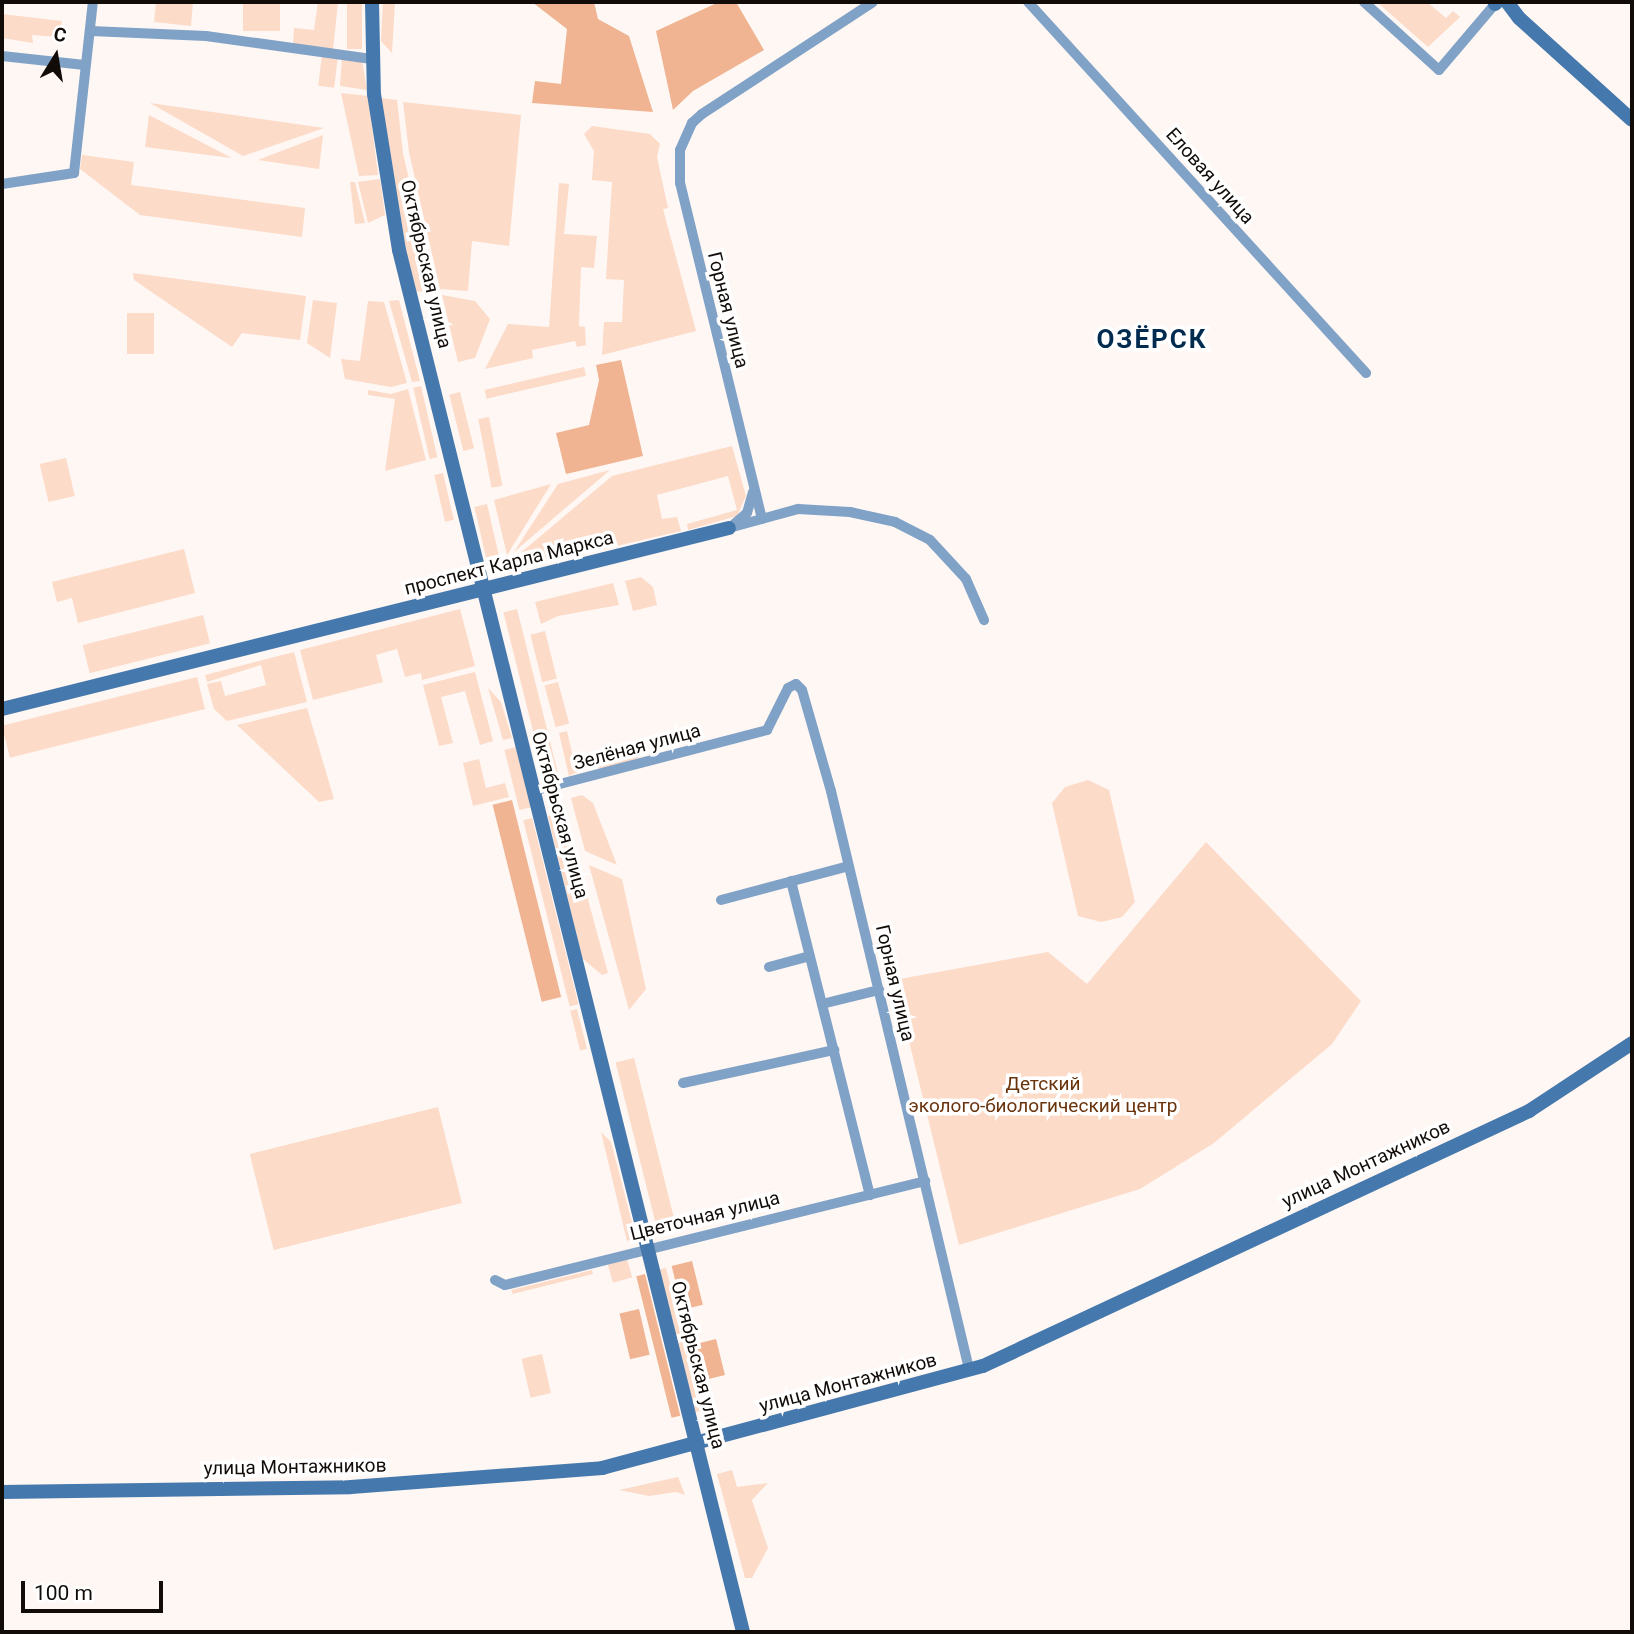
<!DOCTYPE html>
<meta charset="utf-8">
<style>
body{margin:0}
#map{position:relative;width:1634px;height:1634px;overflow:hidden;background:#fff7f3;font-family:Roboto,sans-serif}
div>[style]{position:absolute}
.green>*{inset:0;background:#fcdbc9;transform-origin:0 0}
.forest>*{inset:0;background:#f0b492;transform-origin:0 0}
.street>*{height:10px;margin:-5px;padding:0 5px;transform-origin:5px;border-radius:5px;background:#81a2c7}
.secondary>*{height:14px;margin:-7px;padding:0 7px;transform-origin:7px;border-radius:7px;background:#4578ac}
span{translate:-50% -50%;white-space:nowrap;text-align:center;line-height:1.15;-webkit-text-stroke:7px #fff;paint-order:stroke}
.street-label{font-size:19px;color:#120c09}
.park-label{font-size:19px;color:#69330c}
.district-label{font-size:26px;color:#022b50;font-weight:700;letter-spacing:2px}
.frame{position:absolute;inset:0;border:4px solid #120c09;pointer-events:none}
.north{position:absolute;left:21px;top:21px;width:70px;height:70px;-webkit-text-stroke:5px #fff;paint-order:stroke;rotate:11deg;font-size:19px;font-weight:700;line-height:28px;text-align:center;color:#120c09}
.north::after{content:'';display:block;margin:auto;width:24px;height:32px;background:#120c09;clip-path:polygon(50% 0,100% 100%,50% 72%,0 100%)}
.scale{position:absolute;left:21px;top:1581px;width:142px;height:32px;box-sizing:border-box;border:4px solid #120c09;border-top:0;padding-left:9px;font-size:21px;line-height:24px;white-space:nowrap;color:#120c09;-webkit-text-stroke:5px #fff;paint-order:stroke}
</style>
<div id="map">
<div class="green">
<div style="clip-path:polygon(156px 2px,193px 2px,191px 26px,154px 22px)"></div>
<div style="left:243px;top:2px;width:37px;height:29px"></div>
<div style="clip-path:polygon(318px 2px,338px 2px,333px 50px,293px 45px,294px 28px,314px 30px)"></div>
<div style="left:347px;top:2px;width:15px;height:47px"></div>
<div style="clip-path:polygon(383px 2px,395px 2px,392px 53px,381px 41px)"></div>
<div style="clip-path:polygon(1377px 2px,1427px 2px,1446px 18px,1453px 11px,1460px 17px,1428px 47px)"></div>
<div style="clip-path:polygon(2px 14px,62px 21px,59px 37px,32px 35px,33px 43px,2px 38px)"></div>
<div style="left:322px;top:55px;width:16px;height:31px;rotate:7deg"></div>
<div style="clip-path:polygon(342px 57px,362px 60px,367px 90px,340px 86px)"></div>
<div style="clip-path:polygon(341px 93px,368px 96px,378px 175px,359px 176px)"></div>
<div style="clip-path:polygon(381px 98px,397px 100px,403px 153px,434px 290px,413px 292px)"></div>
<div style="clip-path:polygon(403px 102px,521px 115px,509px 246px,472px 241px,468px 291px,440px 289px,409px 152px)"></div>
<div style="clip-path:polygon(150px 103px,324px 128px,243px 156px)"></div>
<div style="clip-path:polygon(149px 115px,232px 158px,145px 147px)"></div>
<div style="clip-path:polygon(592px 126px,650px 134px,660px 144px,657px 157px,668px 208px,663px 209px,696px 331px,602px 355px,604px 322px,622px 322px,624px 280px,606px 279px,612px 182px,592px 180px,594px 151px,584px 134px)"></div>
<div style="clip-path:polygon(323px 135px,319px 169px,258px 160px)"></div>
<div style="clip-path:polygon(82px 155px,134px 162px,131px 185px,305px 208px,302px 237px,140px 215px,80px 169px)"></div>
<div style="clip-path:polygon(380px 179px,385px 215px,368px 223px,358px 182px)"></div>
<div style="clip-path:polygon(350px 182px,355px 182px,365px 223px,355px 224px)"></div>
<div style="clip-path:polygon(559px 183px,569px 184px,564px 234px,597px 236px,594px 268px,581px 267px,579px 326px,585px 327px,586px 345px,577px 347px,575px 341px,532px 350px,533px 358px,485px 369px,508px 324px,549px 327px)"></div>
<div style="clip-path:polygon(133px 273px,306px 296px,300px 340px,242px 333px,232px 347px,134px 280px)"></div>
<div style="clip-path:polygon(442px 295px,475px 301px,490px 319px,475px 358px,458px 362px)"></div>
<div style="clip-path:polygon(313px 300px,337px 303px,330px 358px,307px 343px)"></div>
<div style="clip-path:polygon(399px 300px,420px 381px,412px 382px,389px 301px)"></div>
<div style="clip-path:polygon(368px 301px,384px 302px,407px 383px,391px 387px,345px 379px,341px 359px,360px 361px)"></div>
<div style="left:127px;top:313px;width:27px;height:41px"></div>
<div style="left:584px;top:367px;width:9px;height:102px;rotate:77deg"></div>
<div style="left:421px;top:386px;width:73px;height:8px;rotate:77deg"></div>
<div style="clip-path:polygon(408px 389px,426px 460px,385px 471px,395px 399px,368px 395px,368px 390px,391px 394px)"></div>
<div style="left:460px;top:392px;width:58px;height:11px;rotate:76deg"></div>
<div style="left:489px;top:417px;width:70px;height:11px;rotate:79deg"></div>
<div style="clip-path:polygon(732px 446px,746px 496px,737px 516px,688px 530px,687px 524px,737px 510px,728px 476px,657px 495px,662px 519px,677px 517px,681px 531px,513px 570px,511px 561px,612px 476px)"></div>
<div style="left:66px;top:458px;width:39px;height:27px;rotate:77deg"></div>
<div style="clip-path:polygon(610px 470px,514px 552px,558px 484px)"></div>
<div style="left:443px;top:473px;width:48px;height:9px;rotate:77deg"></div>
<div style="clip-path:polygon(551px 484px,507px 555px,494px 500px)"></div>
<div style="left:487px;top:504px;width:55px;height:13px;rotate:77deg"></div>
<div style="clip-path:polygon(184px 549px,195px 593px,78px 623px,72px 598px,57px 602px,52px 582px)"></div>
<div style="clip-path:polygon(641px 577px,653px 587px,657px 605px,633px 611px,625px 581px)"></div>
<div style="clip-path:polygon(613px 583px,619px 605px,558px 616px,541px 624px,535px 602px)"></div>
<div style="clip-path:polygon(460px 609px,475px 666px,422px 680px,421px 673px,405px 677px,397px 649px,376px 655px,383px 682px,313px 700px,300px 650px)"></div>
<div style="left:517px;top:609px;width:172px;height:14px;rotate:76deg"></div>
<div style="left:203px;top:615px;width:29px;height:124px;rotate:76deg"></div>
<div style="left:545px;top:631px;width:49px;height:15px;rotate:76deg"></div>
<div style="clip-path:polygon(294px 652px,307px 702px,227px 721px,214px 709px,207px 684px,221px 681px,225px 696px,266px 685px,261px 665px,207px 682px,205px 675px)"></div>
<div style="clip-path:polygon(475px 672px,493px 741px,480px 745px,465px 691px,441px 697px,453px 743px,439px 746px,423px 685px)"></div>
<div style="left:197px;top:677px;width:33px;height:201px;rotate:76deg"></div>
<div style="left:558px;top:682px;width:43px;height:14px;rotate:75deg"></div>
<div style="clip-path:polygon(488px 688px,501px 702px,512px 738px,503px 740px)"></div>
<div style="clip-path:polygon(307px 708px,334px 799px,319px 802px,237px 725px)"></div>
<div style="clip-path:polygon(567px 731px,575px 766px,582px 764px,583px 769px,569px 776px,559px 733px)"></div>
<div style="left:516px;top:747px;width:62px;height:12px;rotate:76deg"></div>
<div style="clip-path:polygon(605px 752px,608px 761px,638px 754px,639px 761px,599px 770px,593px 754px)"></div>
<div style="clip-path:polygon(479px 759px,486px 788px,505px 783px,509px 797px,473px 806px,463px 763px)"></div>
<div style="clip-path:polygon(1088px 780px,1109px 790px,1135px 902px,1122px 917px,1101px 922px,1078px 916px,1052px 803px,1065px 787px)"></div>
<div style="clip-path:polygon(582px 795px,593px 803px,617px 865px,585px 851px,571px 798px)"></div>
<div style="clip-path:polygon(555px 815px,566px 819px,608px 973px,602px 975px,582px 958px,548px 816px)"></div>
<div style="left:532px;top:818px;width:192px;height:9px;rotate:76deg"></div>
<div style="clip-path:polygon(1206px 842px,1361px 1001px,1332px 1044px,1214px 1143px,1140px 1189px,959px 1245px,894px 980px,1048px 952px,1087px 984px)"></div>
<div style="clip-path:polygon(589px 865px,622px 879px,646px 989px,629px 1010px)"></div>
<div style="left:577px;top:1009px;width:41px;height:7px;rotate:76deg"></div>
<div style="left:634px;top:1058px;width:174px;height:19px;rotate:76deg"></div>
<div style="left:438px;top:1107px;width:99px;height:194px;rotate:76deg"></div>
<div style="clip-path:polygon(601px 1132px,611px 1142px,636px 1238px,627px 1241px)"></div>
<div style="left:627px;top:1259px;width:19px;height:20px;rotate:74deg"></div>
<div style="left:666px;top:1268px;width:147px;height:9px;rotate:76deg"></div>
<div style="left:592px;top:1270px;width:4px;height:83px;rotate:76deg"></div>
<div style="left:542px;top:1354px;width:40px;height:21px;rotate:77deg"></div>
<div style="clip-path:polygon(732px 1470px,737px 1487px,768px 1483px,752px 1500px,768px 1548px,752px 1578px,745px 1578px,717px 1474px)"></div>
<div style="clip-path:polygon(678px 1477px,685px 1495px,676px 1492px,649px 1496px,619px 1490px)"></div>
</div>
<div class="forest">
<div style="clip-path:polygon(532px 2px,594px 2px,598px 19px,629px 36px,653px 112px,532px 103px,535px 81px,561px 84px,567px 29px)"></div>
<div style="clip-path:polygon(719px 2px,736px 2px,764px 50px,693px 91px,673px 110px,656px 31px)"></div>
<div style="clip-path:polygon(621px 360px,643px 456px,566px 474px,556px 433px,589px 425px,599px 380px,596px 365px)"></div>
<div style="left:512px;top:800px;width:203px;height:20px;rotate:76deg"></div>
<div style="left:692px;top:1261px;width:45px;height:21px;rotate:76deg"></div>
<div style="left:645px;top:1274px;width:146px;height:9px;rotate:76deg"></div>
<div style="left:639px;top:1309px;width:47px;height:20px;rotate:77deg"></div>
<div style="left:716px;top:1339px;width:37px;height:25px;rotate:76deg"></div>
</div>
<div class="street">
<div style="left:1028px;top:2px;width:502px;rotate:47.66deg"></div>
<div style="left:1364px;top:2px;width:101px;rotate:42.2deg"></div>
<div style="left:1439px;top:70px;width:87px;rotate:-49.7deg"></div>
<div style="left:91px;top:31px;width:115px;rotate:2.5deg"></div>
<div style="left:206px;top:36px;width:167px;rotate:7.9deg"></div>
<div style="left:2px;top:56px;width:83px;rotate:6.2deg"></div>
<div style="left:2px;top:184px;width:73px;rotate:-8.7deg"></div>
<div style="left:74px;top:173px;width:172px;rotate:-83.7deg"></div>
<div style="left:762px;top:519px;width:346px;rotate:-103.7deg"></div>
<div style="left:680px;top:183px;width:33px;rotate:-90deg"></div>
<div style="left:680px;top:150px;width:30px;rotate:-66deg"></div>
<div style="left:692px;top:123px;width:13px;rotate:-42deg"></div>
<div style="left:702px;top:114px;width:204px;rotate:-33.2deg"></div>
<div style="left:733px;top:525px;width:18px;rotate:-41deg"></div>
<div style="left:747px;top:513px;width:22px;rotate:-74deg"></div>
<div style="left:729px;top:528px;width:72px;rotate:-15.4deg"></div>
<div style="left:798px;top:509px;width:52px;rotate:3.3deg"></div>
<div style="left:850px;top:512px;width:46px;rotate:12.5deg"></div>
<div style="left:895px;top:522px;width:39px;rotate:27deg"></div>
<div style="left:930px;top:540px;width:53px;rotate:47.3deg"></div>
<div style="left:966px;top:579px;width:45px;rotate:66.3deg"></div>
<div style="left:533px;top:791px;width:242px;rotate:-14.6deg"></div>
<div style="left:767px;top:730px;width:47px;rotate:-63.4deg"></div>
<div style="left:788px;top:688px;width:9px;rotate:-27deg"></div>
<div style="left:796px;top:684px;width:8px;rotate:45deg"></div>
<div style="left:802px;top:690px;width:105px;rotate:74deg"></div>
<div style="left:831px;top:791px;width:594px;rotate:76.57deg"></div>
<div style="left:791px;top:881px;width:324px;rotate:75.9deg"></div>
<div style="left:721px;top:900px;width:132px;rotate:-14.9deg"></div>
<div style="left:769px;top:967px;width:42px;rotate:-15deg"></div>
<div style="left:822px;top:1004px;width:59px;rotate:-13.8deg"></div>
<div style="left:683px;top:1083px;width:155px;rotate:-12.3deg"></div>
<div style="left:495px;top:1280px;width:11px;rotate:27deg"></div>
<div style="left:505px;top:1285px;width:433px;rotate:-13.9deg"></div>
</div>
<div class="secondary">
<div style="left:372px;top:2px;width:92px;rotate:88.8deg"></div>
<div style="left:374px;top:94px;width:158px;rotate:80.9deg"></div>
<div style="left:399px;top:250px;width:1424px;rotate:76.02deg"></div>
<div style="left:1507px;top:2px;width:20px;rotate:53deg"></div>
<div style="left:1519px;top:18px;width:152px;rotate:42.1deg"></div>
<div style="left:1495px;top:4px;width:3px;rotate:-45deg"></div>
<div style="left:2px;top:709px;width:749px;rotate:-13.98deg"></div>
<div style="left:2px;top:1492px;width:349px;rotate:-0.8deg"></div>
<div style="left:351px;top:1487px;width:252px;rotate:-4.3deg"></div>
<div style="left:602px;top:1468px;width:394px;rotate:-15deg"></div>
<div style="left:983px;top:1366px;width:603px;rotate:-25.03deg"></div>
<div style="left:1529px;top:1111px;width:123px;rotate:-33.4deg"></div>
</div>
<div class="street-label">
<span style="left:1210px;top:176px;rotate:48deg">Еловая улица</span>
<span style="left:426px;top:264px;rotate:77deg">Октябрьская улица</span>
<span style="left:728px;top:310px;rotate:76deg">Горная улица</span>
<span style="left:509px;top:563px;rotate:-14deg">проспект Карла Маркса</span>
<span style="left:637px;top:747px;rotate:-15deg">Зелёная улица</span>
<span style="left:560px;top:815px;rotate:75deg">Октябрьская улица</span>
<span style="left:895px;top:983px;rotate:77deg">Горная улица</span>
<span style="left:1366px;top:1164px;rotate:-25deg">улица Монтажников</span>
<span style="left:705px;top:1216px;rotate:-14deg">Цветочная улица</span>
<span style="left:698px;top:1365px;rotate:76deg">Октябрьская улица</span>
<span style="left:848px;top:1383px;rotate:-15deg">улица Монтажников</span>
<span style="left:295px;top:1467px;rotate:-1deg">улица Монтажников</span>
</div>
<div class="park-label">
<span style="left:1043px;top:1095px">Детский<br>эколого-биологический центр</span>
</div>
<div class="district-label">
<span style="left:1152px;top:340px">ОЗЁРСК</span>
</div>
<div class="frame"></div>
<div class="north">С</div>
<div class="scale">100 m</div>
</div>
